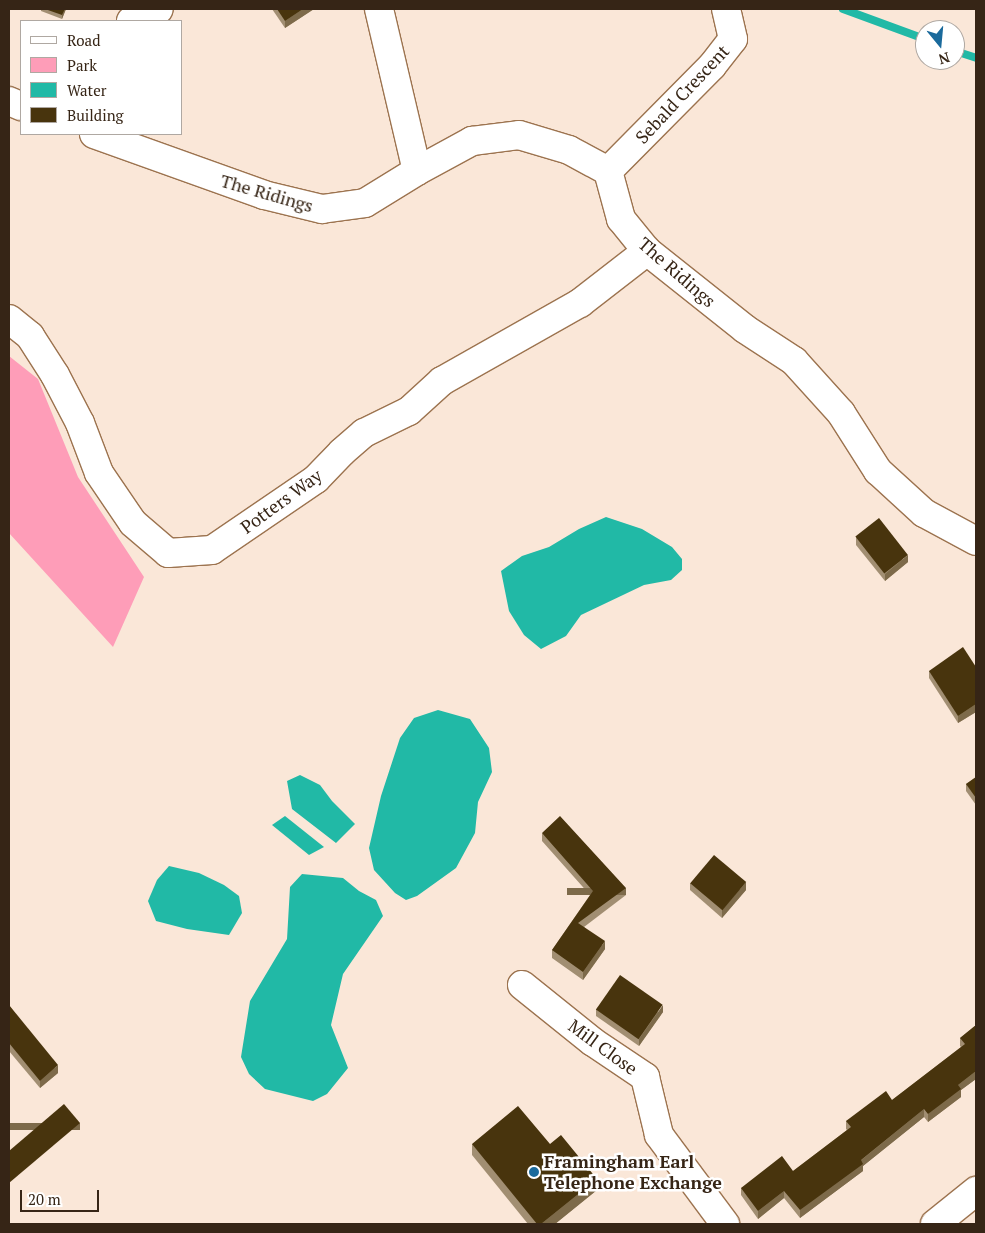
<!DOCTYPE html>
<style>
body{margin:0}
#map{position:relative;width:985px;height:1233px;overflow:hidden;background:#fae7d8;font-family:"PT Serif",serif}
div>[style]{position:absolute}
.green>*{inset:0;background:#fe9db8}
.water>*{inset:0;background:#21b9a6}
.stream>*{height:8px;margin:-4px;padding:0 4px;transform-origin:4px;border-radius:4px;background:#21b9a6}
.roads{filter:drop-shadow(1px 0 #9c734f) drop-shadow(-1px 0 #9c734f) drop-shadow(0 1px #9c734f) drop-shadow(0 -1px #9c734f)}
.minor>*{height:28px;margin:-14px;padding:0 14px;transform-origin:14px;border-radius:14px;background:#fff}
.tertiary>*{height:28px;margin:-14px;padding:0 14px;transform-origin:14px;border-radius:14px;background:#fff}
.wall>*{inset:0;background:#a18e72}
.shaded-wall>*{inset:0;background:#7d6a4a;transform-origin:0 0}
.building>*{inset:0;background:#48340d;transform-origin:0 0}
.dots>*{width:14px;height:14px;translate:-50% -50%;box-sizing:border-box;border:2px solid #fff;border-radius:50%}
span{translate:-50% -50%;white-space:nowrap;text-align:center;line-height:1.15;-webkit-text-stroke:5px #fff;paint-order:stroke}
.street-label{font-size:18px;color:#362516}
.poi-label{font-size:18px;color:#362516;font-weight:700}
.left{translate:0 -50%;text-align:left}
.frame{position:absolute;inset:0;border:10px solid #362516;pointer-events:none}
.legend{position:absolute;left:20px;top:20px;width:162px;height:115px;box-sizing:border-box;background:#fff;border:1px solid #afa8a2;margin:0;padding:6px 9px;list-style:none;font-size:15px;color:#362516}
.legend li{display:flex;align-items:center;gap:10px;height:25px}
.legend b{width:25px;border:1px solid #afa8a2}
.north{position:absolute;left:915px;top:20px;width:50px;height:50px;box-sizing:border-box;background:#fff;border:1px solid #afa8a2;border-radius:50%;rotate:163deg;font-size:14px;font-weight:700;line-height:20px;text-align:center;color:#362516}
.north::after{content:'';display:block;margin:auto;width:18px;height:22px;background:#1a6a9c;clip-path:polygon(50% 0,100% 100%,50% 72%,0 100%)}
.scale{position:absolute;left:20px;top:1190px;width:79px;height:22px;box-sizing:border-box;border:2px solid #362516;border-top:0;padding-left:6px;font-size:15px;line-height:18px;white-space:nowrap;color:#362516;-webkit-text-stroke:4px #fff;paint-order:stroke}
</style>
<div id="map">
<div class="green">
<div style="clip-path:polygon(9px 356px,38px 379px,78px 477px,144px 577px,113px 647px,9px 533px)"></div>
</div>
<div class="water">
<div style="clip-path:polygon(606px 517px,642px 529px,672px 547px,682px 559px,682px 570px,671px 580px,644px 585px,581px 615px,566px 636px,541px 649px,524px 635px,509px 611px,501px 571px,522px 556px,549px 547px,579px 529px)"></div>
<div style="clip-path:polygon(438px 710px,470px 719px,489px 748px,492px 772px,478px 802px,475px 833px,456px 868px,417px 896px,406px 900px,395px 893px,374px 870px,369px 848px,381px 796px,400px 738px,414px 718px)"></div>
<div style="clip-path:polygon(300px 775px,320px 785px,332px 801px,355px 824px,336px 843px,292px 809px,287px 781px)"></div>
<div style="clip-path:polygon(285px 816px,324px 847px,309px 855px,272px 825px)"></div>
<div style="clip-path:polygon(169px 866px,199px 873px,224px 885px,239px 896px,242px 913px,229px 935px,187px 929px,156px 921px,148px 901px,157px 880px)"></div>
<div style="clip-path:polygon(302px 874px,343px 878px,359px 891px,376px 900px,383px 916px,343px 974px,331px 1025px,348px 1068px,327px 1094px,313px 1101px,265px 1089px,249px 1074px,241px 1057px,250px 1001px,287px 939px,290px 887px)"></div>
</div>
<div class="stream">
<div style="left:843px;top:9px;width:87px;rotate:20.1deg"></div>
<div style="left:955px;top:51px;width:22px;rotate:18deg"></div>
</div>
<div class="roads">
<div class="minor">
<div style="left:379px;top:9px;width:166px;rotate:76.8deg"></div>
<div style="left:131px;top:21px;width:13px;rotate:-13deg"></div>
<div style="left:144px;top:18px;width:17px;rotate:-31deg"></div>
<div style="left:9px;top:101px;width:13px;rotate:23deg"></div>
<div style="left:94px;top:134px;width:181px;rotate:19.7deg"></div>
<div style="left:264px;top:195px;width:60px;rotate:13.6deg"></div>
<div style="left:322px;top:209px;width:43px;rotate:-7.9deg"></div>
<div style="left:365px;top:203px;width:61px;rotate:-31.6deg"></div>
<div style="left:417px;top:171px;width:63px;rotate:-28.6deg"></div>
<div style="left:472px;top:141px;width:47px;rotate:-7.3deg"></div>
<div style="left:519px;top:135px;width:52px;rotate:16.7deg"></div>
<div style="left:569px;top:150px;width:44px;rotate:28.3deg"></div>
<div style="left:608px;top:171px;width:50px;rotate:74.8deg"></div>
<div style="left:621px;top:219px;width:41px;rotate:50.9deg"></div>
<div style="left:647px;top:251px;width:125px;rotate:38.5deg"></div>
<div style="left:745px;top:329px;width:59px;rotate:33.1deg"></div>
<div style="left:794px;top:361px;width:70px;rotate:47.9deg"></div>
<div style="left:841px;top:413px;width:69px;rotate:57.5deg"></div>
<div style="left:878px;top:471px;width:62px;rotate:42.4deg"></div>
<div style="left:924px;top:513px;width:59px;rotate:28.3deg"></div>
<div style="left:608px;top:171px;width:148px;rotate:-45.3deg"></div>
<div style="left:712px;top:66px;width:34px;rotate:-52deg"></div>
<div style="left:733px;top:39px;width:31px;rotate:-103deg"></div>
<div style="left:9px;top:319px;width:27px;rotate:39deg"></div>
<div style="left:30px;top:336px;width:46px;rotate:57.3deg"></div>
<div style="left:55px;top:375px;width:54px;rotate:62.5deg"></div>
<div style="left:80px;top:423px;width:53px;rotate:69.2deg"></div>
<div style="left:99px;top:473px;width:60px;rotate:55.8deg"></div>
<div style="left:133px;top:523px;width:46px;rotate:40.6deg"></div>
<div style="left:168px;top:553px;width:44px;rotate:-3.9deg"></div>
<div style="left:212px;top:550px;width:126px;rotate:-34.3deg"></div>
<div style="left:316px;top:479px;width:37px;rotate:-46deg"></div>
<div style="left:342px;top:452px;width:29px;rotate:-41deg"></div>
<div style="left:364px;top:433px;width:50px;rotate:-26.1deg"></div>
<div style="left:409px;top:411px;width:45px;rotate:-42.3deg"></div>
<div style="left:442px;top:381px;width:159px;rotate:-29.5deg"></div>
<div style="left:580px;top:303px;width:85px;rotate:-37.8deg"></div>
<div style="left:522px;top:985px;width:91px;rotate:38.8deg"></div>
<div style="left:593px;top:1042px;width:63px;rotate:33.9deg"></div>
<div style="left:645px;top:1077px;width:60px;rotate:76.4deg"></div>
<div style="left:659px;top:1135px;width:111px;rotate:53.4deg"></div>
</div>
<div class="tertiary">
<div style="left:935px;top:1224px;width:53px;rotate:-38.8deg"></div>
</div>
</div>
<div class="wall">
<div style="clip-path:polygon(41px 9px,66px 9px,62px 19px,41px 11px)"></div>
<div style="clip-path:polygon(272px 9px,314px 9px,285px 28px)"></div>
<div style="clip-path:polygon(856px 537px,908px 562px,885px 581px,856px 545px)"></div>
<div style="clip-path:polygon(976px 667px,976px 712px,958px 723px,929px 678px,929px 671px)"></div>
<div style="clip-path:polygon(976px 777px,976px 805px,966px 791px,966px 784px)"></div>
<div style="clip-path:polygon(542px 833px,626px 895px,584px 927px,605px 949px,583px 980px,552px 958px,552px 950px,590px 895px,542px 841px)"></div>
<div style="clip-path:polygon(690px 883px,746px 890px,722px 918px,690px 890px)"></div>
<div style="clip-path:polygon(9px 1005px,58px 1073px,40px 1088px,9px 1051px)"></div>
<div style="clip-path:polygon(596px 1009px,663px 1012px,639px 1046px,596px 1016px)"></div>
<div style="clip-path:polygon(976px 1025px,976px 1079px,961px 1090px,961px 1097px,928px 1122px,924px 1117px,863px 1166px,863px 1171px,800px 1218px,784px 1198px,758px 1219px,741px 1195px,741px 1188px,793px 1171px,847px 1130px,846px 1129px,846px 1121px,892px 1100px,961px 1047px,960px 1046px,960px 1038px)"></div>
<div style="clip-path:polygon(472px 1144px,550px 1144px,597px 1190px,555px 1224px,528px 1224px,472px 1155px)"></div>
</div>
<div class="shaded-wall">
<div style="clip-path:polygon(65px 9px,66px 9px,62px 19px,62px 15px)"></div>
<div style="clip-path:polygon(303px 9px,314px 9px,285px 28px,285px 21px)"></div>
<div style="clip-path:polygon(908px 555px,908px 562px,885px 581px,885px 574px)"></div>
<div style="clip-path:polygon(976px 704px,976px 712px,958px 723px,958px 716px)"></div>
<div style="clip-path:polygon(746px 882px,746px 890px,722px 918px,722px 910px)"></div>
<div style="left:626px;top:888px;width:7px;height:59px;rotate:90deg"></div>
<div style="clip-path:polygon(605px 941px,605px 949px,583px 980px,583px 972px)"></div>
<div style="clip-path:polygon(663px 1005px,663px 1012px,639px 1046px,639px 1039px)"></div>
<div style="clip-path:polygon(58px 1065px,58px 1073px,40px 1088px,40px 1081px)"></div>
<div style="clip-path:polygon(976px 1071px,976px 1079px,961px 1090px,961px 1097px,928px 1122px,928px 1114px,958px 1085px)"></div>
<div style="clip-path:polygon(924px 1109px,924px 1117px,863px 1166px,863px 1171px,800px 1218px,800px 1210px)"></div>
<div style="left:80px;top:1123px;width:7px;height:93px;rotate:90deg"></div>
<div style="clip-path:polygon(597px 1179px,597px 1190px,555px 1224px,541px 1224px)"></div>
<div style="clip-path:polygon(784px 1191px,784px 1198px,758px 1219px,758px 1211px)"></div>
</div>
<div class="building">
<div style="clip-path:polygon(45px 9px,65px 9px,62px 15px)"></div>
<div style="clip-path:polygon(277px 9px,303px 9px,285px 21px)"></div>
<div style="left:879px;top:518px;width:47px;height:30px;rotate:52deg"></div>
<div style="clip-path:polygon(963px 647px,976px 667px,976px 704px,958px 716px,929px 671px)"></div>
<div style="clip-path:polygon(976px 777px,976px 798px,966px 784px)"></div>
<div style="clip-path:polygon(560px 816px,626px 888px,578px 923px,605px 941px,583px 972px,552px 950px,593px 891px,542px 833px)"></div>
<div style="left:714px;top:855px;width:42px;height:37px;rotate:40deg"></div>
<div style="left:620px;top:975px;width:52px;height:42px;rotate:35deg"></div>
<div style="clip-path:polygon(9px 1005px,58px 1065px,40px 1081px,9px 1043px)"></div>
<div style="clip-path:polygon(976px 1025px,976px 1071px,958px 1085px,961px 1089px,928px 1114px,924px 1109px,861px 1160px,863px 1164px,800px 1210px,784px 1191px,758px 1211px,741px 1188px,782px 1156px,793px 1171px,851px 1127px,846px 1121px,886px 1091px,892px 1100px,965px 1044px,960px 1038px)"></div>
<div style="clip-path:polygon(64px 1104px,80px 1123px,9px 1183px,9px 1151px)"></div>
<div style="clip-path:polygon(518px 1106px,550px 1144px,561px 1135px,597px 1179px,541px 1224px,537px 1224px,472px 1144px)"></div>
</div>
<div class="dots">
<div style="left:534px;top:1172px;background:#1a6a9c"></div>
</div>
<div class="street-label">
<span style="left:682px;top:94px;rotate:-47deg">Sebald Crescent</span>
<span style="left:267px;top:193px;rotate:16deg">The Ridings</span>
<span style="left:677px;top:272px;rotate:41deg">The Ridings</span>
<span style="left:281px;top:501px;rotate:-36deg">Potters Way</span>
<span style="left:603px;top:1047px;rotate:36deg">Mill Close</span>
</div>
<div class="poi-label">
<span class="left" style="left:544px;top:1172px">Framingham Earl<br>Telephone Exchange</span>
</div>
<div class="frame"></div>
<ul class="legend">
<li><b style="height:6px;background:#fff"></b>Road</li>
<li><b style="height:14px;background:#fe9db8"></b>Park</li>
<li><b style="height:14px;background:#21b9a6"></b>Water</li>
<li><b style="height:14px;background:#48340d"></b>Building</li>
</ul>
<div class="north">N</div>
<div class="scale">20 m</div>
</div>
